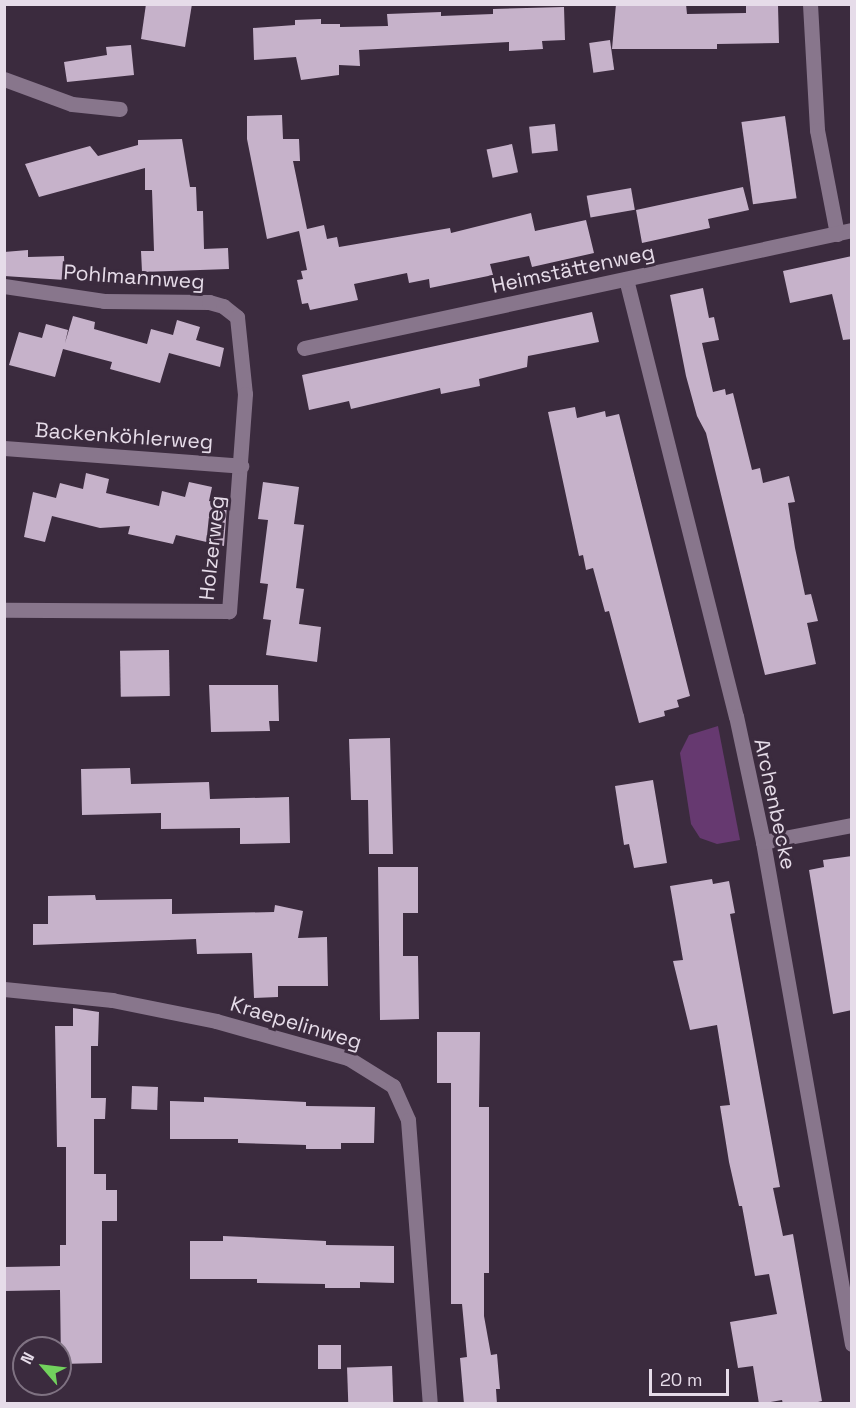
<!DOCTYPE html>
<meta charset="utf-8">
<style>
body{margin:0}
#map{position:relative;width:856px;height:1408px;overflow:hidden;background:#3b2b3e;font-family:"Space Grotesk",sans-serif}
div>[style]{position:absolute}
.green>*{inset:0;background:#663970}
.building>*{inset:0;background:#c6b2ca;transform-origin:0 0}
.minor>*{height:15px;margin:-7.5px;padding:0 7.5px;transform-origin:7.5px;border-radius:7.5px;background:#88768c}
span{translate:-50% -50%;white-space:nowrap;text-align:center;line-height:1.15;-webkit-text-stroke:6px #3b2b3e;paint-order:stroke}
.street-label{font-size:21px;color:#e6dce9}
.frame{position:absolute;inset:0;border:6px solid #e6dce9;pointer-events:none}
.north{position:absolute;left:12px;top:1336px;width:60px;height:60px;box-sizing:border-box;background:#3b2b3e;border:2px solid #7f7282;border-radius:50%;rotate:298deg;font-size:16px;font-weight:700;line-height:24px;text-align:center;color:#e6dce9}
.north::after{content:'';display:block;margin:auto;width:21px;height:27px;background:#72d25d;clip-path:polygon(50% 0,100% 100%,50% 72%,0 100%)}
.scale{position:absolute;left:649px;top:1369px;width:80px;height:27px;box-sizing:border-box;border:3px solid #e6dce9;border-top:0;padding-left:8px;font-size:18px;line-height:21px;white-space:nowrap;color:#e6dce9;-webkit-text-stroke:4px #3b2b3e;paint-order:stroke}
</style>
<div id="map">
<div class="green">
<div style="clip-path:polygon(718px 726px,740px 840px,717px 844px,700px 838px,691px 824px,680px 753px,689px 735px)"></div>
</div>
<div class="building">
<div style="clip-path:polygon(146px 4px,192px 4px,185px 47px,141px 39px)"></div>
<div style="clip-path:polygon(616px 4px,686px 4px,687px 14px,746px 13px,746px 6px,778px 5px,779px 43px,717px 44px,717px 49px,612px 49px)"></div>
<div style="clip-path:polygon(564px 7px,565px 40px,542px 41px,543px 49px,509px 51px,509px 42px,359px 50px,360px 66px,339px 65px,339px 75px,301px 80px,296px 57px,254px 60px,253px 28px,295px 25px,295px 20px,321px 19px,321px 24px,340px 24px,340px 27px,388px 26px,387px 14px,441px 12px,441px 16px,493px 14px,493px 9px)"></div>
<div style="left:610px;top:40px;width:30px;height:21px;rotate:82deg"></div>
<div style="clip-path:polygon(131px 45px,134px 75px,67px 82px,64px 62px,107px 55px,106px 47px)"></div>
<div style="clip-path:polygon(282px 115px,283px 139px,299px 139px,300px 161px,293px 161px,307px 229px,303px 230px,324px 225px,327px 239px,337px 237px,339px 247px,450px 228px,451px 233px,531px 213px,535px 231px,586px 220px,594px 253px,532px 267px,529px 256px,490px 264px,493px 275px,430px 288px,429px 279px,409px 283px,407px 273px,354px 284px,358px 300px,310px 310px,308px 303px,302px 304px,297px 280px,303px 279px,301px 271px,307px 270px,299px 231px,267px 239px,247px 139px,247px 116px)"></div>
<div style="left:785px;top:116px;width:83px;height:44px;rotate:82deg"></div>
<div style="left:555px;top:124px;width:27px;height:26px;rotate:84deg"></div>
<div style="clip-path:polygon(182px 139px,190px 187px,196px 187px,197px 211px,203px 211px,204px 249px,228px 248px,229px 269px,142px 272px,141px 251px,154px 251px,152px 190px,145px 190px,145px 168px,39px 197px,25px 164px,90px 146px,98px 156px,138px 145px,138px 140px)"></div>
<div style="left:512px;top:144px;width:29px;height:26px;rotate:78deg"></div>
<div style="clip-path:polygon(743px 187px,749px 210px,708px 219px,710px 228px,642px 243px,636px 210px)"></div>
<div style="left:631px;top:188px;width:22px;height:45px;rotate:80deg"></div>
<div style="clip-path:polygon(28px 250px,28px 257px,64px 256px,65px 280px,4px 276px,4px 252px)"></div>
<div style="clip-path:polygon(852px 256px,852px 339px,843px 340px,832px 294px,790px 303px,783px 271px)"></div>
<div style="clip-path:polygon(703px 288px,709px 318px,714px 317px,719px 340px,702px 343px,713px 392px,725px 389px,726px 395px,733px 393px,752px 470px,760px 468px,763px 483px,789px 476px,795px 502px,788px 503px,795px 548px,805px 595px,811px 594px,818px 621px,807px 623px,816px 664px,765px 675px,706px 433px,697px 416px,686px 376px,670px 295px)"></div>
<div style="clip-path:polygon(592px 312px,599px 342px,528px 356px,527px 367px,479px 379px,480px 386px,441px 394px,440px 388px,351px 409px,349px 401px,309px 410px,302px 375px)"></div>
<div style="clip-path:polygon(73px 316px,95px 322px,94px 329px,147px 344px,151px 329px,173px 335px,177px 320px,200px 327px,196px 340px,224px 348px,220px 367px,169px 353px,160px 383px,110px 369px,112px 362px,63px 349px,55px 377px,9px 365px,19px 332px,42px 338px,46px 324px,68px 330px,65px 343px)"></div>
<div style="clip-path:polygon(575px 407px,577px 418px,605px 411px,606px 417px,619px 414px,690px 696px,677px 700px,679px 707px,664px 711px,665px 716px,639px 723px,609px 611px,605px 612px,593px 568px,586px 570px,583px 555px,579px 556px,548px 412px)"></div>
<div style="clip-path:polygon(86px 473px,109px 479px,106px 493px,159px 506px,162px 491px,185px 497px,189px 482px,212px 487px,209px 501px,227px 505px,224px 546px,176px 535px,173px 544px,128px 534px,130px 526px,100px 528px,52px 516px,45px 542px,24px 537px,33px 492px,56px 498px,60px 483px,83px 489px)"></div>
<div style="clip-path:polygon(263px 482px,299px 487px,294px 524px,304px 525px,296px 588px,304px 589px,299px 624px,321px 627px,317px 662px,266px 655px,271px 620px,263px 619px,268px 584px,260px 583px,268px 520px,258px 519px)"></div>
<div style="left:169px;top:650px;width:46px;height:49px;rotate:89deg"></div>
<div style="clip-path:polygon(209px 685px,278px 685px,279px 721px,269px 721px,270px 731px,211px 732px)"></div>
<div style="clip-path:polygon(390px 738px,393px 854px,369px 854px,368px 800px,351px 800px,349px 739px)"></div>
<div style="clip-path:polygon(130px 768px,131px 784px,209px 782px,210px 799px,289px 797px,290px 843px,240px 844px,240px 828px,161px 829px,161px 813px,82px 815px,81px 769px)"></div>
<div style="clip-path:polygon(653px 780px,667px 863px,634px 868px,629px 844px,624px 845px,615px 786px)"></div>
<div style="clip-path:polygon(852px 856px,852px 1010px,833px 1014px,809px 870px,824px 867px,823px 860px)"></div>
<div style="clip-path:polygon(378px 867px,418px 867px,418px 913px,403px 913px,403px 956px,418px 956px,419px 1019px,380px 1020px)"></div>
<div style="clip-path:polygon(712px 879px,713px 884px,729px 881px,735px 913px,730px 914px,780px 1187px,773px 1188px,783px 1236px,793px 1234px,822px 1401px,810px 1404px,783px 1404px,782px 1400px,759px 1404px,753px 1366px,738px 1368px,730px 1322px,777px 1314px,769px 1274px,755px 1276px,742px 1206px,739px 1206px,729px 1162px,720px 1106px,730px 1105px,717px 1025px,690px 1030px,673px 961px,683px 960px,670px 886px)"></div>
<div style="clip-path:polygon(95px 895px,96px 900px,172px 899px,172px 914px,274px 912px,275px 905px,303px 911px,298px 938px,327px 937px,328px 986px,278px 986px,278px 997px,254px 998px,252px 953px,197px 954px,196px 939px,33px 945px,33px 924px,48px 924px,48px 896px)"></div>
<div style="clip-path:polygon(73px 1008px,99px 1012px,98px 1046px,91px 1046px,91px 1098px,106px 1098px,105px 1119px,94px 1119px,94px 1174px,106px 1174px,106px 1190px,117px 1190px,117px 1221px,102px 1221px,102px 1363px,61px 1364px,60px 1290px,4px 1291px,4px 1267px,60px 1266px,60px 1245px,66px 1245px,66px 1147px,57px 1147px,55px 1026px,73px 1026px)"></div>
<div style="clip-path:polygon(437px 1032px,480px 1032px,479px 1107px,489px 1107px,489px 1273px,484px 1273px,484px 1316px,491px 1355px,497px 1354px,500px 1389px,496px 1389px,497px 1404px,464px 1404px,460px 1358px,467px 1357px,462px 1304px,451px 1304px,451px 1083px,437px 1083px)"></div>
<div style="left:132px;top:1086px;width:26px;height:23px;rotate:2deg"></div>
<div style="clip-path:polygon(204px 1097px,306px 1102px,306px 1106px,375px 1107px,374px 1143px,341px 1143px,341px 1149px,306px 1149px,306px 1145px,238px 1143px,238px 1139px,170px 1139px,170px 1101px,204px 1102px)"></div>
<div style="clip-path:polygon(223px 1236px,326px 1241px,326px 1245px,394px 1246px,394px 1283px,360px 1282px,360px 1288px,325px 1288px,325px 1284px,257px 1283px,257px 1279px,190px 1279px,190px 1241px,223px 1241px)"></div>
<div style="left:318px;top:1345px;width:23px;height:24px"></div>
<div style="left:392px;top:1366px;width:38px;height:45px;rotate:88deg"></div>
</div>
<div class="minor">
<div style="left:810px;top:4px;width:126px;rotate:86.8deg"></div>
<div style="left:817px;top:130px;width:106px;rotate:79.1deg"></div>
<div style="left:4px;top:79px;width:72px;rotate:20.2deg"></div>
<div style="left:72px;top:104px;width:48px;rotate:5.9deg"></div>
<div style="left:626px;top:279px;width:451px;rotate:75.9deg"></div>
<div style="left:736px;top:716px;width:129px;rotate:77.9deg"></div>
<div style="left:763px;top:842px;width:510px;rotate:79.95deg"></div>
<div style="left:4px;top:286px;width:101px;rotate:8.5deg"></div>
<div style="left:104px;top:301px;width:105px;rotate:0.5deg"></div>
<div style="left:209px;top:302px;width:15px;rotate:16deg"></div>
<div style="left:223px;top:306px;width:18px;rotate:38deg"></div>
<div style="left:237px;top:317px;width:77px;rotate:84.1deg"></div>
<div style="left:245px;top:394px;width:218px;rotate:94.2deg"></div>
<div style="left:229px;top:611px;width:225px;rotate:-179.7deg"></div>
<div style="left:304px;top:348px;width:561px;rotate:-12.15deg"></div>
<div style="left:4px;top:448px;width:238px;rotate:4.3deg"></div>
<div style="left:763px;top:842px;width:91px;rotate:-10.8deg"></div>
<div style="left:4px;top:989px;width:109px;rotate:5.8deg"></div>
<div style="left:112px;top:1000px;width:106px;rotate:11.4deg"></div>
<div style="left:216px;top:1021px;width:137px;rotate:15.7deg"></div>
<div style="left:348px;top:1058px;width:53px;rotate:31.9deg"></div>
<div style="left:393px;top:1086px;width:37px;rotate:66deg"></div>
<div style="left:408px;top:1120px;width:285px;rotate:85.6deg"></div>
</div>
<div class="street-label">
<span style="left:573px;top:269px;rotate:-12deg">Heimstättenweg</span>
<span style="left:134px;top:277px;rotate:4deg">Pohlmannweg</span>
<span style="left:124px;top:436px;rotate:4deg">Backenköhlerweg</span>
<span style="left:212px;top:548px;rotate:-84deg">Holzerweg</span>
<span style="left:775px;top:804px;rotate:78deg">Archenbecke</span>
<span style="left:296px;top:1023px;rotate:17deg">Kraepelinweg</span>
</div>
<div class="frame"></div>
<div class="north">N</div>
<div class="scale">20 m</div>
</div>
